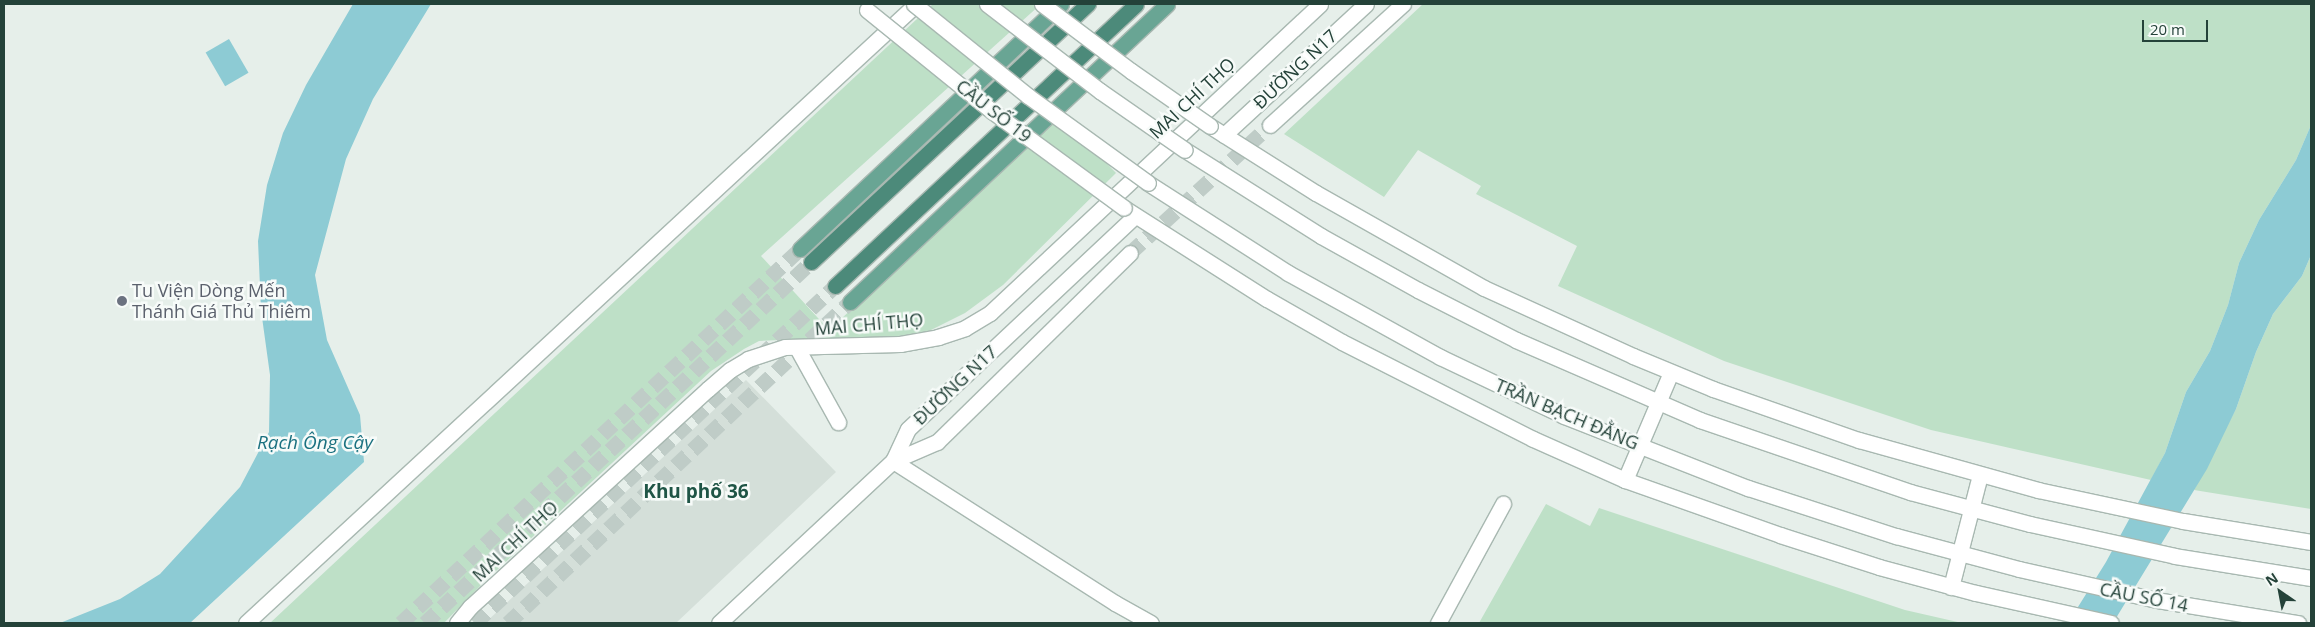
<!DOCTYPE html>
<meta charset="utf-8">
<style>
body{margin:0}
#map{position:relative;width:2315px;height:627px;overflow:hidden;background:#e6efea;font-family:"Open Sans",sans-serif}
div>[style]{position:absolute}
.built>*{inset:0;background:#d4dfd9}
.green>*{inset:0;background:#bee0c7}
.water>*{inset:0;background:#8dcbd4;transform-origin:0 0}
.minor-tunnel>*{height:15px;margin-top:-7.5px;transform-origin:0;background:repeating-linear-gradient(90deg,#bfccc7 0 15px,transparent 0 23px)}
.primary-tunnel>*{height:15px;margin-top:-7.5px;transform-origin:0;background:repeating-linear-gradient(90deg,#bfccc7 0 15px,transparent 0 23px)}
.trunk-tunnel>*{height:15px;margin-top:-7.5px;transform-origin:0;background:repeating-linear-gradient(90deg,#bfccc7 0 15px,transparent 0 23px)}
.roads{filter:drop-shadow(1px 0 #a8b8b1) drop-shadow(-1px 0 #a8b8b1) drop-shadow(0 1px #a8b8b1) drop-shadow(0 -1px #a8b8b1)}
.minor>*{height:15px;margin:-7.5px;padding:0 7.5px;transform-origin:7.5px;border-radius:7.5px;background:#fff}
.tertiary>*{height:15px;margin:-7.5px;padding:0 7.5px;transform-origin:7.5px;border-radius:7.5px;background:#fff}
.primary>*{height:15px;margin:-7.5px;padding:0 7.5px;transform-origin:7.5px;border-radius:7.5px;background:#69a594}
.trunk>*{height:15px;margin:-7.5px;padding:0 7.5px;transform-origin:7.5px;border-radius:7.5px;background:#4c8a7a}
.bridges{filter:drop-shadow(1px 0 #a8b8b1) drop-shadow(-1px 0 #a8b8b1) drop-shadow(0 1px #a8b8b1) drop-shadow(0 -1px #a8b8b1)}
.minor-bridge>*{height:15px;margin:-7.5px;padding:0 7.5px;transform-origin:7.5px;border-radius:7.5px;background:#fff}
.tertiary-bridge>*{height:15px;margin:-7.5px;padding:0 7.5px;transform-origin:7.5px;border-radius:7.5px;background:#fff}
.dots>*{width:14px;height:14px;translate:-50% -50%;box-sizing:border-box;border:2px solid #f7fbf9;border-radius:50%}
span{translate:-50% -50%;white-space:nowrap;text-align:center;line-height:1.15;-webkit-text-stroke:5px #f7fbf9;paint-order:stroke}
.street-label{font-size:18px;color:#244239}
.worship-label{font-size:18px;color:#5b616d}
.left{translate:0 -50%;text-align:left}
.water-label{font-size:19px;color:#1b7180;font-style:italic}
.neighbourhood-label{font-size:19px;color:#1f5546;font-weight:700}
.frame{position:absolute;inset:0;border:5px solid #244239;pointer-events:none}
.north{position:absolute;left:2255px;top:567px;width:50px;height:50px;-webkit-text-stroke:4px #f7fbf9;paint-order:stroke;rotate:327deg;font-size:14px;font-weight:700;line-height:20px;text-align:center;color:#244239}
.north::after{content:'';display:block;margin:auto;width:18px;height:22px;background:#244239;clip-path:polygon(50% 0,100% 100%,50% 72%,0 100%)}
.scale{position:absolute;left:2142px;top:20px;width:66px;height:22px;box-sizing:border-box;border:2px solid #244239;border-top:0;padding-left:6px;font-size:15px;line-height:18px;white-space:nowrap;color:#244239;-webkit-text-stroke:4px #f7fbf9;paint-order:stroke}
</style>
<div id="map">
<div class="built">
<div style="clip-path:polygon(746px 380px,836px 472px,676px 623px,485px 623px)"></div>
</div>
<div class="green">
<div style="clip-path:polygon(933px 4px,1041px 4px,761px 256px,829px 330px,1061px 116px,1116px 173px,1003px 285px,965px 313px,927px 332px,883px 338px,829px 338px,759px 341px,744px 349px,711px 371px,483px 583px,444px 623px,270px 623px)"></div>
<div style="clip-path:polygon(1423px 4px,2311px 4px,2311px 125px,2296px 160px,2259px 220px,2239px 263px,2228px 305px,2210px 351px,2186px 392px,2165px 453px,2151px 480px,1931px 430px,1724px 361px,1558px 286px,1577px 246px,1476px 194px,1481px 186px,1418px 150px,1384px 197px,1284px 134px)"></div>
<div style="clip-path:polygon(2311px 255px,2311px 509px,2194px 490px,2236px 409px,2256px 352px,2273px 314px,2302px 276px)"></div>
<div style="clip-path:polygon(1546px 504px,1590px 526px,1599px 508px,1905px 610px,1962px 623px,1479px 623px)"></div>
</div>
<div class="water">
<div style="clip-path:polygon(353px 4px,431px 4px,373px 99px,346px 159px,315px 275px,327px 340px,360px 415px,364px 462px,190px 623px,60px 623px,120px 599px,160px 574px,240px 487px,269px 432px,270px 375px,261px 310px,258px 241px,267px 185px,283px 133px,306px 85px)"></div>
<div style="left:229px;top:39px;width:39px;height:27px;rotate:60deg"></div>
<div style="clip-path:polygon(2311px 125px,2311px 255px,2302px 276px,2273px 314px,2256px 352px,2236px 409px,2207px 469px,2113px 623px,2068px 623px,2106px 562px,2165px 453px,2186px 392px,2210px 351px,2228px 305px,2239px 263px,2259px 220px,2296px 160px)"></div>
</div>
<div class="minor-tunnel">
<div style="left:1130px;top:253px;width:190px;rotate:-42.4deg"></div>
</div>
<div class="primary-tunnel">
<div style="left:401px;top:623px;width:547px;rotate:-43.15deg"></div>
<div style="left:508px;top:623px;width:469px;rotate:-43.2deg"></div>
</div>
<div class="trunk-tunnel">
<div style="left:425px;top:623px;width:529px;rotate:-43.08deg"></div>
<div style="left:475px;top:623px;width:493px;rotate:-43.1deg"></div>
</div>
<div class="roads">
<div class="minor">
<div style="left:1270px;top:125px;width:180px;rotate:-42.3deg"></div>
<div style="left:1210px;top:126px;width:125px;rotate:32.3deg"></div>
<div style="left:1316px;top:193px;width:193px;rotate:29.5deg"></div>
<div style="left:1484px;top:288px;width:164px;rotate:24.5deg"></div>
<div style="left:1633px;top:356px;width:87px;rotate:22.4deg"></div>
<div style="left:1713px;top:389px;width:155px;rotate:19.3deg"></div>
<div style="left:1859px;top:440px;width:186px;rotate:15.6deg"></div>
<div style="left:2038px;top:490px;width:148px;rotate:12.1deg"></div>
<div style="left:2183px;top:521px;width:130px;rotate:9.3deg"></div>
<div style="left:1224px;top:135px;width:193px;rotate:-42.7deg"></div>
<div style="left:1124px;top:208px;width:169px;rotate:32.5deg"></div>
<div style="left:1267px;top:299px;width:86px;rotate:29.8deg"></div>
<div style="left:1342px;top:342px;width:214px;rotate:26.9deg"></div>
<div style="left:1533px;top:439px;width:101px;rotate:24deg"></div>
<div style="left:1625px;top:480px;width:164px;rotate:19.5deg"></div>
<div style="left:1780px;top:535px;width:104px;rotate:17.9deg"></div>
<div style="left:1879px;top:567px;width:100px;rotate:15deg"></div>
<div style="left:1976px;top:593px;width:138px;rotate:12.5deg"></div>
<div style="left:797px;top:348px;width:85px;rotate:61deg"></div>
<div style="left:893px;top:461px;width:48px;rotate:-23.4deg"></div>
<div style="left:937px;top:442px;width:270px;rotate:-44.4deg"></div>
<div style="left:893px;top:461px;width:264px;rotate:32.6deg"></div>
<div style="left:1115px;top:603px;width:41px;rotate:29.1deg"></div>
<div style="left:1625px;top:480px;width:117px;rotate:-66.9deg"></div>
<div style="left:719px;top:623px;width:238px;rotate:-43deg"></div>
<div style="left:893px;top:461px;width:35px;rotate:-65deg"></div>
<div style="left:908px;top:429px;width:311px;rotate:-43.2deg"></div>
<div style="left:1438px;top:623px;width:136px;rotate:-61.4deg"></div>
</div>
<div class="tertiary">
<div style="left:1185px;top:150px;width:161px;rotate:32.3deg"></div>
<div style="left:1321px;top:236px;width:111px;rotate:29.1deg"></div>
<div style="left:1418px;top:290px;width:110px;rotate:27deg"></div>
<div style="left:1516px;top:340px;width:201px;rotate:23.5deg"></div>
<div style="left:1700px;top:420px;width:222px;rotate:18.9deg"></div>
<div style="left:1910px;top:492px;width:124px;rotate:14.9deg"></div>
<div style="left:2030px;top:524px;width:148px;rotate:12.4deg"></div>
<div style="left:2175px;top:556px;width:138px;rotate:9.2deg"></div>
<div style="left:1148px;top:183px;width:166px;rotate:32.7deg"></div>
<div style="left:1288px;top:273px;width:174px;rotate:28.9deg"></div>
<div style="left:1440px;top:357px;width:137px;rotate:25.4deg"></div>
<div style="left:1564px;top:416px;width:198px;rotate:21.4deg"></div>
<div style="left:1748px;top:488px;width:156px;rotate:18deg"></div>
<div style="left:1896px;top:536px;width:127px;rotate:15deg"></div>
<div style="left:2019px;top:569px;width:141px;rotate:12.7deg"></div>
<div style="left:2157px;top:600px;width:143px;rotate:9.3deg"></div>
<div style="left:1951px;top:587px;width:116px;rotate:-75.5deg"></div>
<div style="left:246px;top:623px;width:912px;rotate:-42.73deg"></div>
<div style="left:457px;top:623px;width:21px;rotate:-51deg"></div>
<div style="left:470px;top:607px;width:323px;rotate:-42.5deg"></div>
<div style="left:708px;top:389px;width:29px;rotate:-41deg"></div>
<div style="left:730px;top:370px;width:21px;rotate:-31deg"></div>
<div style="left:748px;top:359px;width:39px;rotate:-18deg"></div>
<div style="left:785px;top:347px;width:115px;rotate:-1.5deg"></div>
<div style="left:900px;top:344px;width:39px;rotate:-10deg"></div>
<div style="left:938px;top:337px;width:28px;rotate:-18deg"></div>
<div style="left:965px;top:328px;width:29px;rotate:-31deg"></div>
<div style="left:990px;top:313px;width:452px;rotate:-43.1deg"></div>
</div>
<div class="primary">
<div style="left:800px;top:249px;width:358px;rotate:-43.2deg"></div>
<div style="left:850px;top:302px;width:435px;rotate:-43.2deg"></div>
</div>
<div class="trunk">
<div style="left:811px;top:262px;width:379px;rotate:-43deg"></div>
<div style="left:835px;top:286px;width:412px;rotate:-43.1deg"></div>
</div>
</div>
<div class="bridges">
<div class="minor-bridge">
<div style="left:1042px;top:4px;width:111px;rotate:37deg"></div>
<div style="left:1131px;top:71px;width:96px;rotate:34.8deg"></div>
<div style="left:867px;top:10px;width:162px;rotate:39deg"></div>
<div style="left:993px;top:112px;width:162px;rotate:36.2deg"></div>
</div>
<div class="tertiary-bridge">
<div style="left:914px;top:4px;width:146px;rotate:38.9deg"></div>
<div style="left:1028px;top:96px;width:148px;rotate:35.9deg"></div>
<div style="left:987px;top:4px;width:143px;rotate:37.6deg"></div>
<div style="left:1100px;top:91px;width:103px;rotate:34.8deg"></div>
</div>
</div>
<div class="dots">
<div style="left:122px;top:301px;background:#6b7280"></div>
</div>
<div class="street-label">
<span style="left:1295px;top:69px;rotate:-43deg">ĐƯỜNG N17</span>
<span style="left:1192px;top:98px;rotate:-43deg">MAI CHÍ THỌ</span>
<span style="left:994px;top:111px;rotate:38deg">CẦU SỐ 19</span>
<span style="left:869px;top:324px;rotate:-5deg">MAI CHÍ THỌ</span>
<span style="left:955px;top:385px;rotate:-43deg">ĐƯỜNG N17</span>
<span style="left:1567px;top:414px;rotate:23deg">TRẦN BẠCH ĐẰNG</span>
<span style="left:515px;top:541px;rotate:-43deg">MAI CHÍ THỌ</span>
<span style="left:2144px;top:597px;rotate:11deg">CẦU SỐ 14</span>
</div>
<div class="worship-label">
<span class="left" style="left:132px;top:301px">Tu Viện Dòng Mến<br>Thánh Giá Thủ Thiêm</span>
</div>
<div class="water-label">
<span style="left:315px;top:443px">Rạch Ông Cậy</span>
</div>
<div class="neighbourhood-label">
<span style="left:696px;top:492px">Khu phố 36</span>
</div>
<div class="frame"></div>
<div class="north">N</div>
<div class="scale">20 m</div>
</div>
